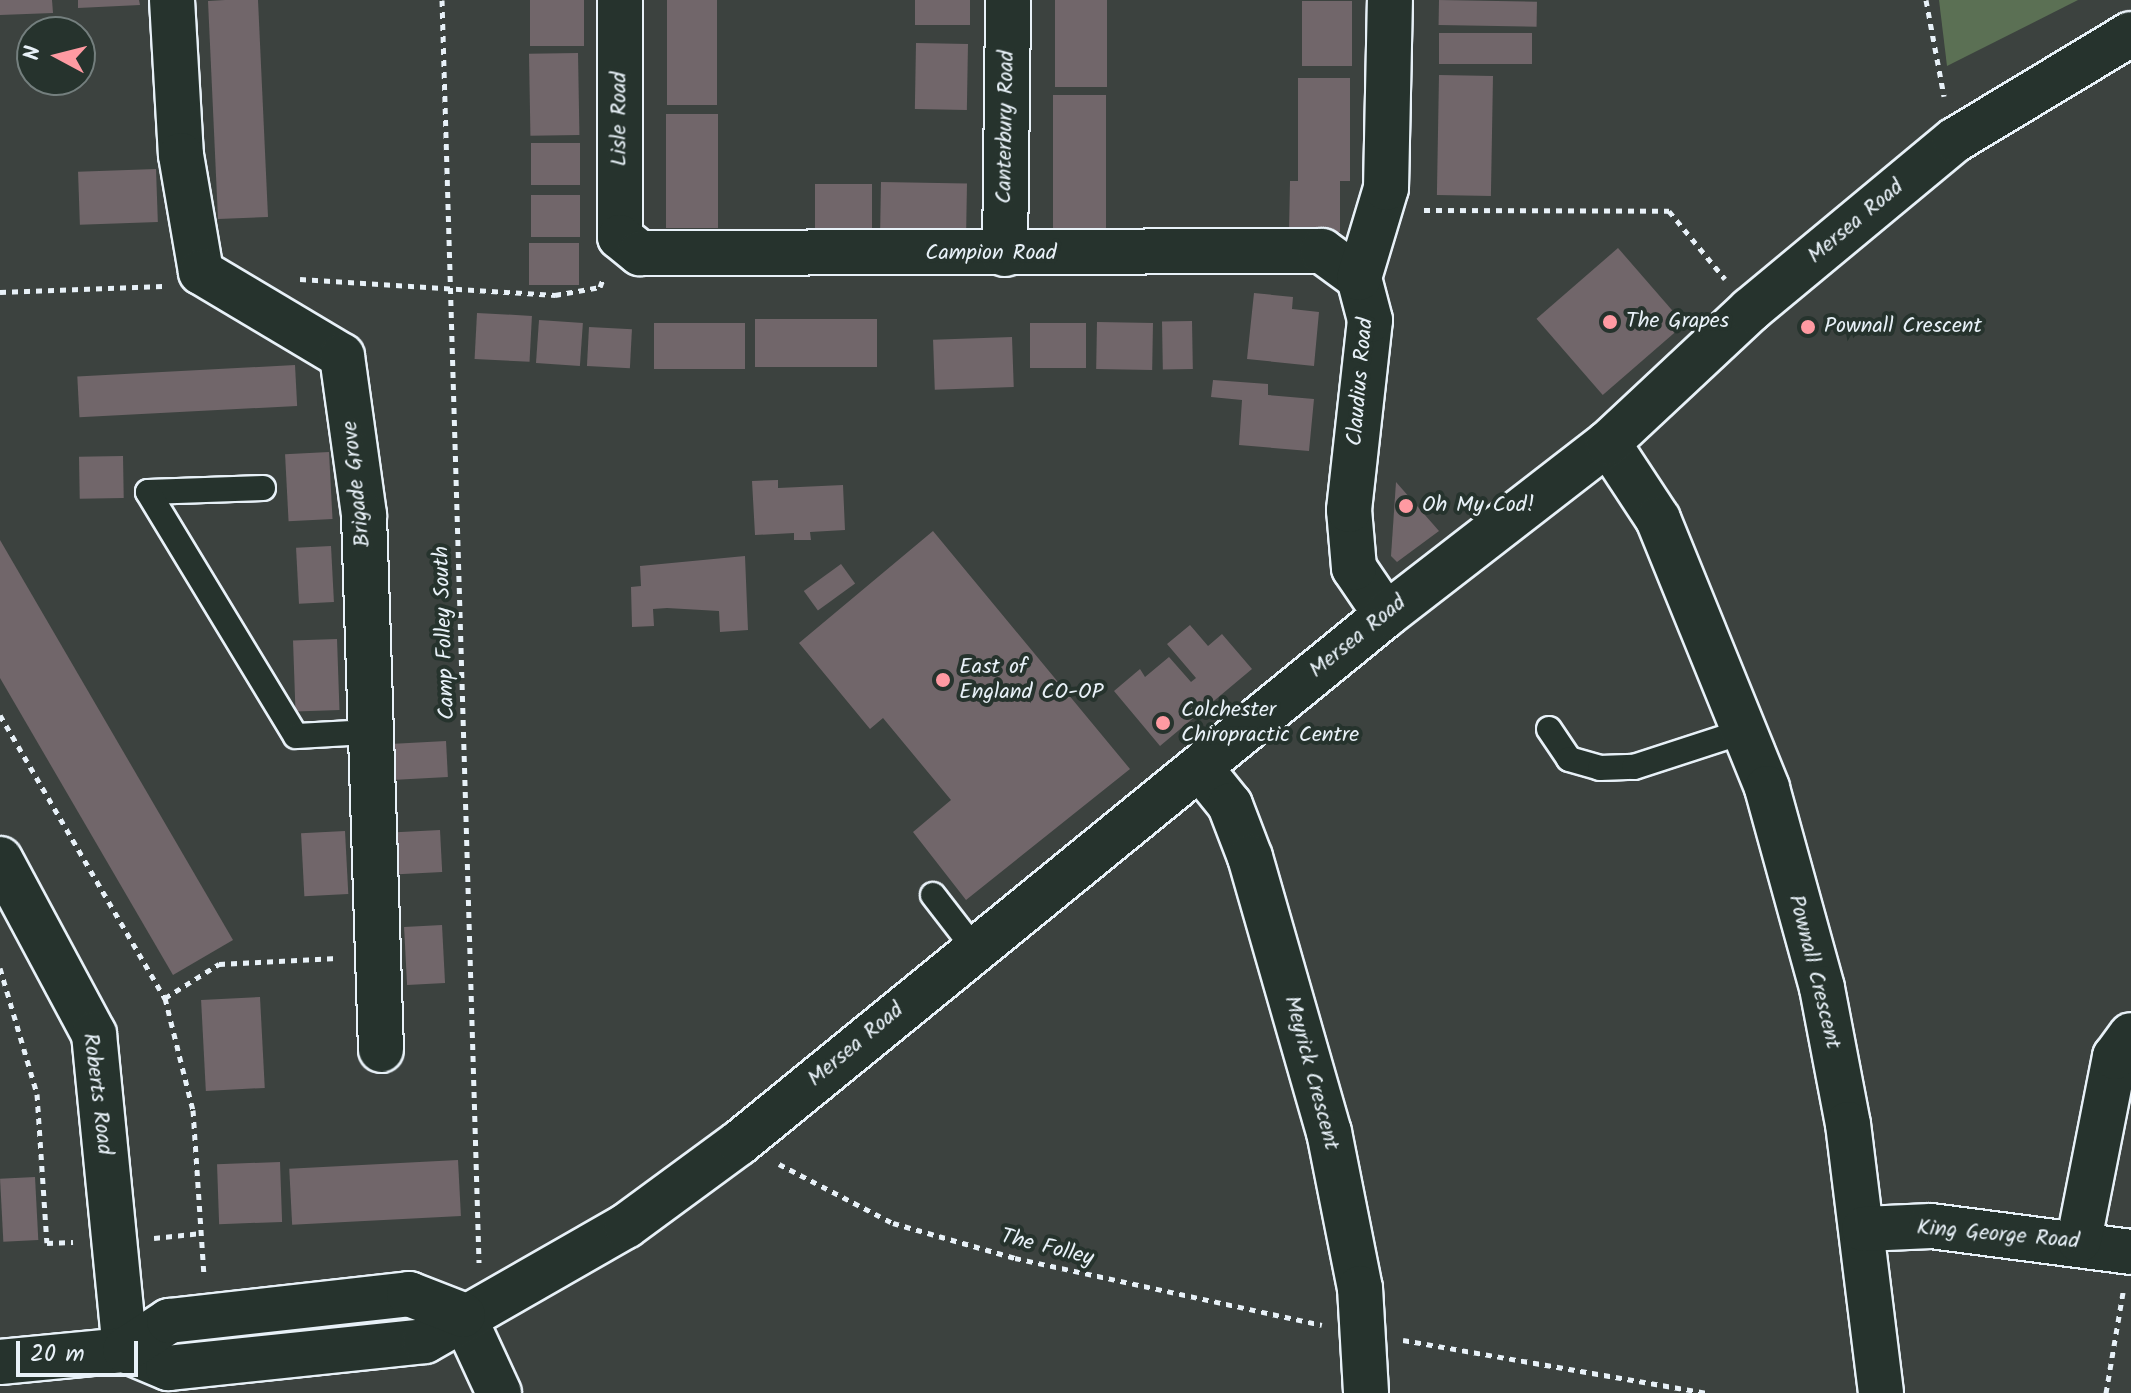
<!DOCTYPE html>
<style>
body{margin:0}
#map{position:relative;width:2131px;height:1393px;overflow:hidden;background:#3c423f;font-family:Kalam,sans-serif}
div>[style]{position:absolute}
.green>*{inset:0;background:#5b7054}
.building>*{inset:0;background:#71666a;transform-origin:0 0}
.path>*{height:5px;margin-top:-2.5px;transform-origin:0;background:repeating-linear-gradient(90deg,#e8f1f8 0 6px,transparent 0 12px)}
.roads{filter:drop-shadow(2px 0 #e8f1f8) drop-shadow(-2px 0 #e8f1f8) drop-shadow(0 2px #e8f1f8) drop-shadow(0 -2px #e8f1f8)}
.lane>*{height:24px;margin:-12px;padding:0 12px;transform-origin:12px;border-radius:12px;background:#26332d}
.street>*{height:44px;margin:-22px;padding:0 22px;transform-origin:22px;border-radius:22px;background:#26332d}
.secondary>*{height:44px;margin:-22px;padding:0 22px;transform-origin:22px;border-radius:22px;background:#26332d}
.dots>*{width:22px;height:22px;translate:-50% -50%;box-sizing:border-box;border:4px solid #26332d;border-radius:50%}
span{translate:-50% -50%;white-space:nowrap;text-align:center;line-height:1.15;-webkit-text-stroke:8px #26332d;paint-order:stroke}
.street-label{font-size:22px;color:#e8f1f8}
.poi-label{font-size:22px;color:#e8f1f8}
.left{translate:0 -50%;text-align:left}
.north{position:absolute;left:16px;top:16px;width:80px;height:80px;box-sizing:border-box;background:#26332d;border:2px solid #747f7e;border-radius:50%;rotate:277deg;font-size:22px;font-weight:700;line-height:32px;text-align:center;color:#e8f1f8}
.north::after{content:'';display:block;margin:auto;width:28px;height:36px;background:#ff9aa2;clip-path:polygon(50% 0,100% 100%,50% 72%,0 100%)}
.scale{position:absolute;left:16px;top:1341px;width:122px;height:36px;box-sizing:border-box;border:4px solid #e8f1f8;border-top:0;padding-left:10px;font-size:24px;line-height:28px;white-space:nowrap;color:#e8f1f8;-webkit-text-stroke:6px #26332d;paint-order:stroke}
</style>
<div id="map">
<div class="green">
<div style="clip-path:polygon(1939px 0,2078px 0,1947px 66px)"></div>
</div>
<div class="building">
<div style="clip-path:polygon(0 0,52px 0,53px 13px,0 15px)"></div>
<div style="clip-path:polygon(78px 0,139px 0,140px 5px,78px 8px)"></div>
<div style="clip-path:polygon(225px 0,258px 0,268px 217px,218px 219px,208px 1px)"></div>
<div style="left:530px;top:0;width:54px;height:46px"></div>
<div style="left:667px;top:0;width:50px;height:105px"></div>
<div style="left:915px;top:0;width:55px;height:25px"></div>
<div style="left:1055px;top:0;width:52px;height:87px"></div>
<div style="left:1439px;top:0;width:98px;height:25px;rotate:1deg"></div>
<div style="left:1302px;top:1px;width:50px;height:65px"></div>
<div style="left:1439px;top:33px;width:93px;height:31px"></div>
<div style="left:916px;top:43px;width:52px;height:66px;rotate:1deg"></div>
<div style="left:578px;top:53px;width:82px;height:49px;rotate:89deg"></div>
<div style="left:1439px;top:75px;width:54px;height:120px;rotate:1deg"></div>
<div style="clip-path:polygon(1298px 78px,1350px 78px,1350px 181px,1340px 181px,1340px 232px,1289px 232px,1290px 181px,1298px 181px)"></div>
<div style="left:1053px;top:95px;width:53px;height:137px"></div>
<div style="left:666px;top:114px;width:52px;height:114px"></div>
<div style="left:580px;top:143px;width:42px;height:49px;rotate:90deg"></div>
<div style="left:156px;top:169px;width:53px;height:78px;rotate:88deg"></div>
<div style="left:881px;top:182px;width:86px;height:49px;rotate:1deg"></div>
<div style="left:815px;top:184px;width:57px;height:46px"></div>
<div style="left:531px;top:195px;width:49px;height:42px"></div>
<div style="left:579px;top:243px;width:42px;height:50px;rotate:90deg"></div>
<div style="left:1618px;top:248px;width:101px;height:108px;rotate:49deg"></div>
<div style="clip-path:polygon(1254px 293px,1293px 297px,1292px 309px,1319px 312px,1314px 366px,1247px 359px)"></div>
<div style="left:477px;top:313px;width:55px;height:46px;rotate:3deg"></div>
<div style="left:755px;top:319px;width:122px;height:48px"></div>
<div style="left:539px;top:320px;width:44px;height:43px;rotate:4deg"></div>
<div style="left:1192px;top:321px;width:48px;height:30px;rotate:89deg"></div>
<div style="left:1097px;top:322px;width:56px;height:47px;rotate:1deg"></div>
<div style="left:654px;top:323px;width:91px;height:46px"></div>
<div style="left:1030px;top:323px;width:56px;height:45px"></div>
<div style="left:589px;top:327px;width:43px;height:39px;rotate:3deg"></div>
<div style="left:1012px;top:337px;width:50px;height:79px;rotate:88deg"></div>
<div style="left:295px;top:365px;width:41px;height:218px;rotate:87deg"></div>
<div style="clip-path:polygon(1213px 380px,1268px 384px,1268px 395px,1314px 399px,1309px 451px,1239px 445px,1242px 400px,1211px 397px)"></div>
<div style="left:329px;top:452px;width:67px;height:44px;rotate:87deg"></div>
<div style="left:123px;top:456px;width:42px;height:44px;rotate:89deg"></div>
<div style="clip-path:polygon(778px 480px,778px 488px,843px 485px,845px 530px,810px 532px,811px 540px,794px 540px,794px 533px,755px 535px,752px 481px)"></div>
<div style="clip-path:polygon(1396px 482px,1439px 531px,1397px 562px,1391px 556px)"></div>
<div style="clip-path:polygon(933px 531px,1130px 769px,966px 900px,913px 832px,951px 800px,883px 718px,870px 729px,799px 643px)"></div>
<div style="clip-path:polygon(0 540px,233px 940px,173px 975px,0 678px)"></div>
<div style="left:331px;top:546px;width:56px;height:35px;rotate:87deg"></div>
<div style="clip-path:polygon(745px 556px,748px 630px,720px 632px,719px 611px,667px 608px,653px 609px,654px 626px,632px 627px,631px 587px,641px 586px,640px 566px)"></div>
<div style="left:841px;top:564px;width:24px;height:46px;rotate:54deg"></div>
<div style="clip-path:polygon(1190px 625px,1208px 646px,1222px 634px,1252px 669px,1160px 746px,1114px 691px,1140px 669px,1145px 677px,1169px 657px,1191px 682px,1196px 678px,1167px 644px)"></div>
<div style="left:337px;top:639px;width:71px;height:44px;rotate:88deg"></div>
<div style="left:446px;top:741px;width:36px;height:56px;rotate:87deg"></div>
<div style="left:440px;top:830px;width:42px;height:44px;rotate:87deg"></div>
<div style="left:345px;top:831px;width:63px;height:44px;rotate:87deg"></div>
<div style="left:442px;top:925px;width:58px;height:38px;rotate:87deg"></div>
<div style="left:260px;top:997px;width:91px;height:59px;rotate:87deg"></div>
<div style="left:458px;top:1160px;width:56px;height:169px;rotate:87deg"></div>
<div style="left:280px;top:1162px;width:60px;height:63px;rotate:88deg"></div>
<div style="left:35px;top:1177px;width:63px;height:35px;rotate:87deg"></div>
</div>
<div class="path">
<div style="left:442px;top:0;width:1263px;rotate:88.32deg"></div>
<div style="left:1926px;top:0;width:98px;rotate:79.4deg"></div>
<div style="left:1424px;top:210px;width:245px;rotate:0.2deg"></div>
<div style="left:1669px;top:211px;width:88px;rotate:50.5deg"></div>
<div style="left:300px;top:279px;width:256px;rotate:3.6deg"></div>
<div style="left:555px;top:295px;width:46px;rotate:-10.1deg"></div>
<div style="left:600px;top:287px;width:9px;rotate:-69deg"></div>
<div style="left:0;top:292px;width:163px;rotate:-2.1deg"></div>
<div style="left:0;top:715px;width:328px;rotate:59.8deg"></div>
<div style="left:165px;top:998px;width:115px;rotate:76deg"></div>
<div style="left:193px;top:1110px;width:164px;rotate:86.2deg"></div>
<div style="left:0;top:968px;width:131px;rotate:73.6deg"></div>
<div style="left:37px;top:1094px;width:149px;rotate:86.2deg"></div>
<div style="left:47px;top:1243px;width:26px;rotate:-2deg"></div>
<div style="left:165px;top:998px;width:64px;rotate:-32.2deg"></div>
<div style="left:219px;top:964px;width:118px;rotate:-2.9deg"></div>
<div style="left:779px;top:1164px;width:128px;rotate:27.4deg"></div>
<div style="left:893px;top:1223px;width:127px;rotate:16deg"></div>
<div style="left:1015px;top:1258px;width:314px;rotate:12.3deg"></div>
<div style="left:154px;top:1238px;width:48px;rotate:-5.9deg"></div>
<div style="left:1403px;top:1340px;width:310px;rotate:9.9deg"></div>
<div style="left:2106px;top:1393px;width:102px;rotate:-80.4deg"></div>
</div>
<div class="roads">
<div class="lane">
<div style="left:263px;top:488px;width:115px;rotate:178deg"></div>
<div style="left:148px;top:492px;width:285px;rotate:58.8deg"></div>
<div style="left:296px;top:736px;width:71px;rotate:-3.2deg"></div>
<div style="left:1549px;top:729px;width:36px;rotate:56deg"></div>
<div style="left:1569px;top:759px;width:32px;rotate:16deg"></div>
<div style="left:1600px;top:768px;width:34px;rotate:-2deg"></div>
<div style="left:1634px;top:767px;width:114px;rotate:-18deg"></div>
<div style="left:933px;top:895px;width:67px;rotate:52.3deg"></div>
</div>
<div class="street">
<div style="left:172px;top:0;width:155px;rotate:86.7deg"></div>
<div style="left:181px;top:155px;width:119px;rotate:80.3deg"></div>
<div style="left:201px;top:272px;width:164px;rotate:30.8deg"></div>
<div style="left:342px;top:356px;width:161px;rotate:82.1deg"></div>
<div style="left:364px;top:515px;width:535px;rotate:88.18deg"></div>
<div style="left:620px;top:0;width:237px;rotate:90deg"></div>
<div style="left:620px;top:237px;width:26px;rotate:39deg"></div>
<div style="left:640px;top:253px;width:682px;rotate:-0.17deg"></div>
<div style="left:1322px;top:251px;width:46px;rotate:36.1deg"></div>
<div style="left:1005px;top:254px;width:254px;rotate:-89.3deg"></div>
<div style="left:1608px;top:443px;width:91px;rotate:56.7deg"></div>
<div style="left:1658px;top:519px;width:290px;rotate:67.9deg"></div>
<div style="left:1767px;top:788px;width:207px;rotate:74.6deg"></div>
<div style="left:1822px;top:988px;width:138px;rotate:79.2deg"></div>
<div style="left:1848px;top:1124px;width:271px;rotate:83deg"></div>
<div style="left:1386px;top:615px;width:57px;rotate:-124.2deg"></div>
<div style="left:1354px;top:568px;width:58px;rotate:-94.9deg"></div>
<div style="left:1349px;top:510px;width:191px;rotate:-83.7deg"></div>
<div style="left:1370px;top:320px;width:43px;rotate:-104.7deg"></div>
<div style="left:1359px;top:278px;width:94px;rotate:-73.3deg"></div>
<div style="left:1386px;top:188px;width:188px;rotate:-88.8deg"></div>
<div style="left:1201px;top:769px;width:46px;rotate:51.1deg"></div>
<div style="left:1230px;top:805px;width:56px;rotate:69deg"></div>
<div style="left:1250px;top:857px;width:286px;rotate:74deg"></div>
<div style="left:1329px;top:1132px;width:159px;rotate:78.8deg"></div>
<div style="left:1360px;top:1288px;width:105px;rotate:86.7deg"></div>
<div style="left:0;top:859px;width:199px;rotate:61.8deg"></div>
<div style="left:94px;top:1034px;width:318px;rotate:84.4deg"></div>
<div style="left:1864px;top:1229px;width:67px;rotate:-2.6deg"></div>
<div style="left:1931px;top:1226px;width:202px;rotate:7.4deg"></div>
<div style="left:2079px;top:1240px;width:187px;rotate:-78.9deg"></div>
<div style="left:2115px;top:1057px;width:27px;rotate:-54deg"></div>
</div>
<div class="secondary">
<div style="left:463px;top:1315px;width:86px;rotate:65.2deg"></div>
<div style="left:125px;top:1350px;width:47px;rotate:22.7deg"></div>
<div style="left:168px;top:1368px;width:258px;rotate:-6deg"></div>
<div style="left:425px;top:1341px;width:232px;rotate:-29.8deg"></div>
<div style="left:626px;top:1226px;width:140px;rotate:-36.3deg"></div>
<div style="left:739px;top:1143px;width:835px;rotate:-39.22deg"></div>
<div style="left:1386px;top:615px;width:281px;rotate:-37.8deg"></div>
<div style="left:1608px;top:443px;width:195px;rotate:-43.1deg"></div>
<div style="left:1750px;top:310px;width:266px;rotate:-39.7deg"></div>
<div style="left:1955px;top:140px;width:205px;rotate:-31.1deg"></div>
<div style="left:0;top:1362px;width:126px;rotate:-5.5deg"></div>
<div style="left:125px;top:1350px;width:53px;rotate:-33.4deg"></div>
<div style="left:169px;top:1321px;width:242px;rotate:-6.4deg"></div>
<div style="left:409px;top:1294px;width:58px;rotate:21.3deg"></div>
</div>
</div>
<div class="dots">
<div style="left:1610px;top:322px;background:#ff9aa2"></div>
<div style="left:1808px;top:327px;background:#ff9aa2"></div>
<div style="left:1406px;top:506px;background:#ff9aa2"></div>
<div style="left:943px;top:680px;background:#ff9aa2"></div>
<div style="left:1163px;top:723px;background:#ff9aa2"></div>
</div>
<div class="street-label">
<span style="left:620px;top:119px;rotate:-90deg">Lisle Road</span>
<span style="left:1006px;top:127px;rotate:-89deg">Canterbury Road</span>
<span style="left:1856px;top:222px;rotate:-40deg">Mersea Road</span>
<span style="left:991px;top:254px">Campion Road</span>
<span style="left:1361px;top:382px;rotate:-85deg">Claudius Road</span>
<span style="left:357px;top:484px;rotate:-96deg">Brigade Grove</span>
<span style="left:445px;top:633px;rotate:-92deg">Camp Folley South</span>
<span style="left:1358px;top:637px;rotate:-39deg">Mersea Road</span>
<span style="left:1814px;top:972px;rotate:76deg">Pownall Crescent</span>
<span style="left:856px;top:1045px;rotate:-40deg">Mersea Road</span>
<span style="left:1311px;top:1073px;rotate:75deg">Meyrick Crescent</span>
<span style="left:97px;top:1094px;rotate:83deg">Roberts Road</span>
<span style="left:1998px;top:1235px;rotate:5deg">King George Road</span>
<span style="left:1047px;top:1248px;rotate:14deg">The Folley</span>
</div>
<div class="poi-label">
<span class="left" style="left:1626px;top:322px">The Grapes</span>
<span class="left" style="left:1824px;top:327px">Pownall Crescent</span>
<span class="left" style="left:1422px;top:506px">Oh My Cod!</span>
<span class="left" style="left:959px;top:680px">East of<br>England CO-OP</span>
<span class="left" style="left:1181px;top:723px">Colchester<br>Chiropractic Centre</span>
</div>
<div class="north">N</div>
<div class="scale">20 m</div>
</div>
